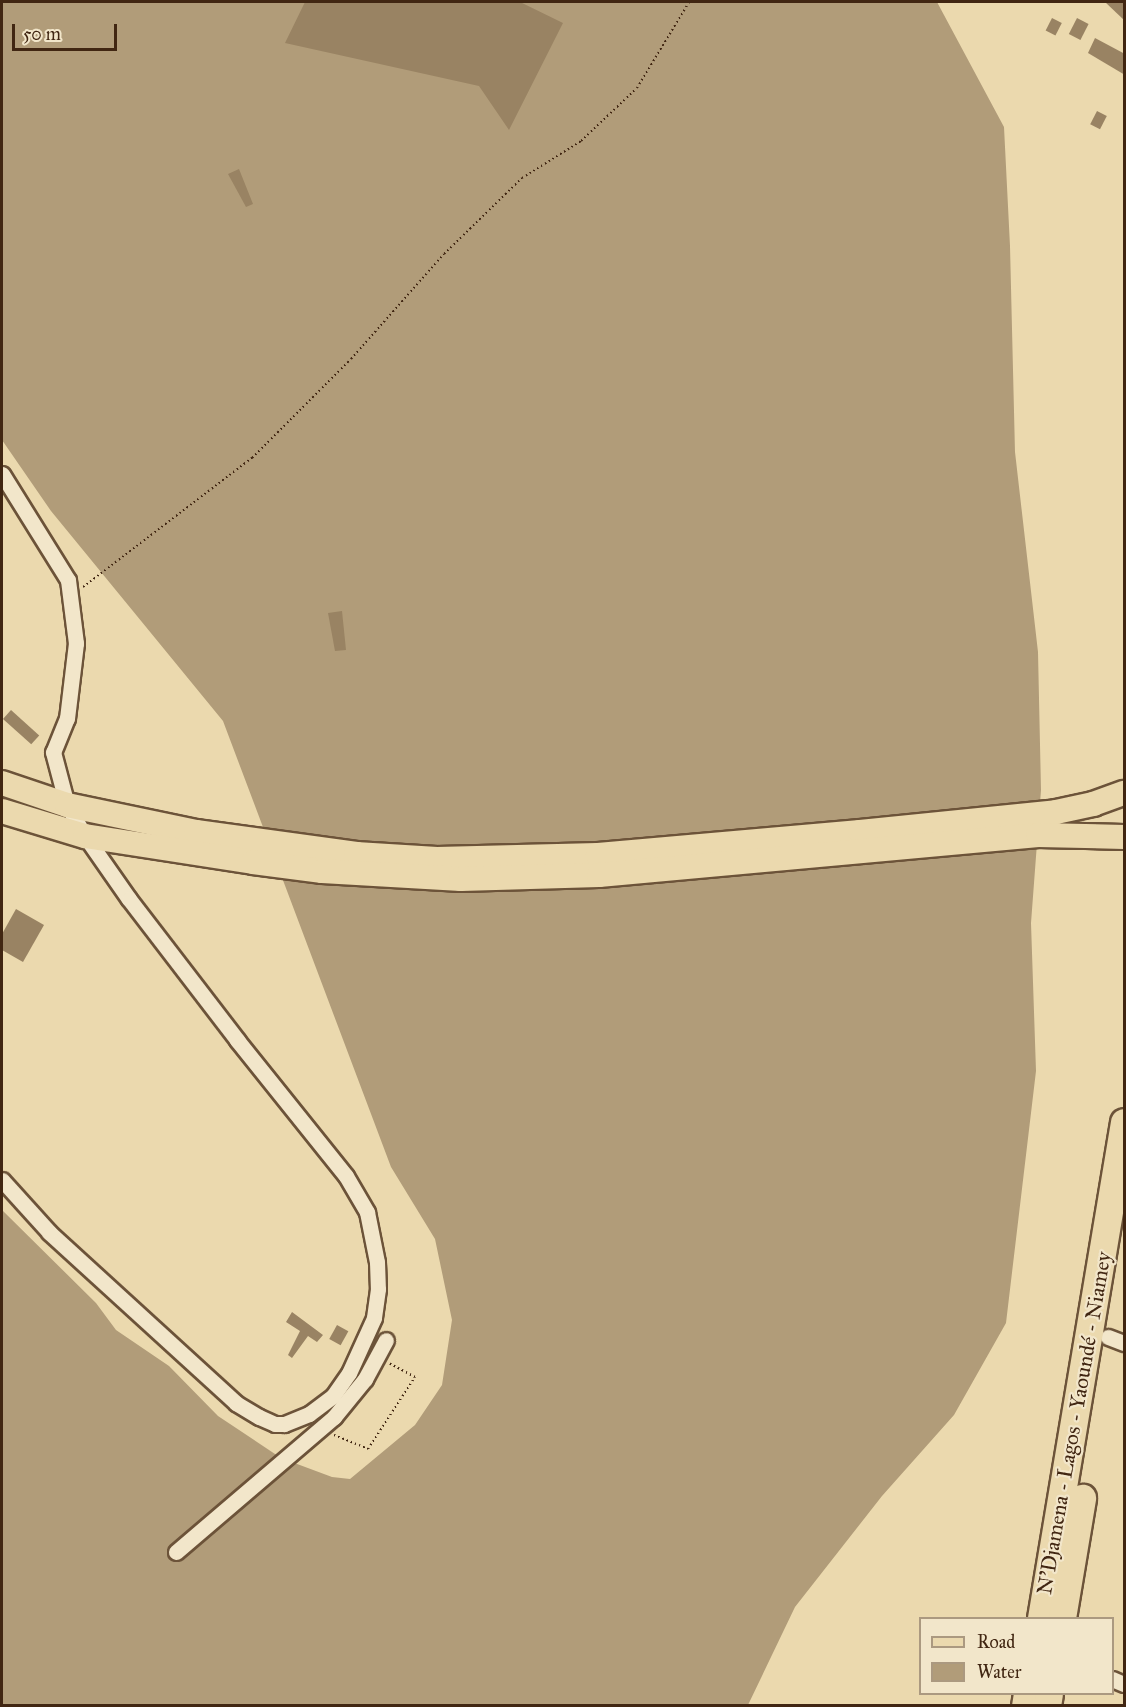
<!DOCTYPE html>
<meta charset="utf-8">
<style>
body{margin:0}
#map{position:relative;width:1126px;height:1707px;overflow:hidden;background:#ebd9ae;font-family:"IM FELL Great Primer",serif}
div>[style]{position:absolute}
.water>*{inset:0;background:#b19c79}
.building>*{inset:0;background:#998363;transform-origin:0 0}
.path>*{height:2px;margin-top:-1px;transform-origin:0;background:repeating-linear-gradient(90deg,#412612 0 1.5px,transparent 0 4.5px)}
.roads{filter:drop-shadow(2px 0 #6c5339) drop-shadow(-2px 0 #6c5339) drop-shadow(0 2px #6c5339) drop-shadow(0 -2px #6c5339)}
.street>*{height:15px;margin:-7.5px;padding:0 7.5px;transform-origin:7.5px;border-radius:7.5px;background:#f2e6ca}
.primary>*{height:24px;margin:-12px;padding:0 12px;transform-origin:12px;border-radius:12px;background:#ebd9ae}
.highway>*{height:27px;margin:-13.5px;padding:0 13.5px;transform-origin:13.5px;border-radius:13.5px;background:#ebd9ae}
span{translate:-50% -50%;white-space:nowrap;text-align:center;line-height:1.15;-webkit-text-stroke:4.5px #f2e6ca;paint-order:stroke}
.street-label{font-size:21px;color:#412612}
.frame{position:absolute;inset:0;border:3px solid #412612;pointer-events:none}
.legend{position:absolute;left:919px;top:1617px;width:195px;height:78px;box-sizing:border-box;background:#f2e6ca;border:2px solid #ab9980;margin:0;padding:8px 10px;list-style:none;font-size:18px;color:#412612}
.legend li{display:flex;align-items:center;gap:12px;height:30px}
.legend b{width:30px;border:2px solid #ab9980}
.scale{position:absolute;left:12px;top:24px;width:105px;height:27px;box-sizing:border-box;border:3px solid #412612;border-top:0;padding-left:8px;font-size:18px;line-height:21px;white-space:nowrap;color:#412612;-webkit-text-stroke:4px #f2e6ca;paint-order:stroke}
</style>
<div id="map">
<div class="water">
<div style="clip-path:polygon(2px 2px,937px 2px,1004px 127px,1010px 246px,1015px 452px,1038px 652px,1041px 790px,1031px 923px,1036px 1071px,1006px 1323px,954px 1415px,882px 1496px,795px 1607px,748px 1705px,2px 1705px,2px 1210px,96px 1303px,116px 1330px,169px 1366px,218px 1416px,281px 1458px,332px 1477px,350px 1479px,415px 1425px,442px 1385px,452px 1320px,435px 1239px,391px 1167px,223px 721px,51px 511px,2px 440px)"></div>
</div>
<div class="building">
<div style="clip-path:polygon(305px 2px,520px 2px,563px 23px,509px 130px,479px 86px,285px 43px)"></div>
<div style="clip-path:polygon(1105px 2px,1125px 2px,1125px 21px)"></div>
<div style="left:1052px;top:18px;width:11px;height:14px;rotate:27deg"></div>
<div style="left:1077px;top:18px;width:13px;height:18px;rotate:27deg"></div>
<div style="clip-path:polygon(1095px 38px,1125px 54px,1125px 75px,1088px 53px)"></div>
<div style="left:1097px;top:111px;width:11px;height:15px;rotate:27deg"></div>
<div style="clip-path:polygon(239px 169px,253px 204px,246px 207px,228px 174px)"></div>
<div style="clip-path:polygon(342px 611px,346px 650px,335px 651px,328px 613px)"></div>
<div style="left:11px;top:710px;width:38px;height:12px;rotate:42deg"></div>
<div style="clip-path:polygon(16px 909px,44px 925px,23px 962px,2px 950px,2px 934px)"></div>
<div style="clip-path:polygon(292px 1312px,323px 1335px,317px 1342px,308px 1336px,292px 1358px,288px 1355px,300px 1331px,286px 1322px)"></div>
<div style="left:337px;top:1325px;width:13px;height:16px;rotate:29deg"></div>
</div>
<div class="path">
<div style="left:83px;top:587px;width:213px;rotate:-37.4deg"></div>
<div style="left:252px;top:458px;width:140px;rotate:-45deg"></div>
<div style="left:351px;top:359px;width:140px;rotate:-48.5deg"></div>
<div style="left:444px;top:254px;width:109px;rotate:-44.3deg"></div>
<div style="left:522px;top:178px;width:70px;rotate:-32.1deg"></div>
<div style="left:581px;top:141px;width:77px;rotate:-43.4deg"></div>
<div style="left:637px;top:88px;width:100px;rotate:-58.8deg"></div>
<div style="left:334px;top:1435px;width:37px;rotate:22deg"></div>
<div style="left:368px;top:1449px;width:86px;rotate:-56.9deg"></div>
<div style="left:415px;top:1377px;width:30px;rotate:-152deg"></div>
</div>
<div class="roads">
<div class="street">
<div style="left:2px;top:474px;width:125px;rotate:58.1deg"></div>
<div style="left:68px;top:580px;width:64px;rotate:82.8deg"></div>
<div style="left:76px;top:643px;width:76px;rotate:96.8deg"></div>
<div style="left:67px;top:718px;width:37px;rotate:112deg"></div>
<div style="left:53px;top:752px;width:55px;rotate:75.2deg"></div>
<div style="left:67px;top:805px;width:36px;rotate:60deg"></div>
<div style="left:85px;top:836px;width:77px;rotate:55.1deg"></div>
<div style="left:129px;top:899px;width:178px;rotate:52.5deg"></div>
<div style="left:237px;top:1040px;width:174px;rotate:51.3deg"></div>
<div style="left:346px;top:1176px;width:42px;rotate:59.7deg"></div>
<div style="left:367px;top:1212px;width:51px;rotate:78.7deg"></div>
<div style="left:377px;top:1262px;width:27px;rotate:88deg"></div>
<div style="left:378px;top:1289px;width:29px;rotate:98deg"></div>
<div style="left:374px;top:1318px;width:60px;rotate:114.4deg"></div>
<div style="left:349px;top:1373px;width:28px;rotate:125deg"></div>
<div style="left:333px;top:1396px;width:30px;rotate:143deg"></div>
<div style="left:309px;top:1414px;width:27px;rotate:158deg"></div>
<div style="left:284px;top:1424px;width:9px;rotate:180deg"></div>
<div style="left:275px;top:1424px;width:17px;rotate:-156deg"></div>
<div style="left:259px;top:1417px;width:27px;rotate:-149deg"></div>
<div style="left:236px;top:1403px;width:253px;rotate:-137.6deg"></div>
<div style="left:49px;top:1232px;width:70px;rotate:-132.1deg"></div>
<div style="left:1108px;top:1337px;width:17px;rotate:21deg"></div>
<div style="left:176px;top:1552px;width:208px;rotate:-40.5deg"></div>
<div style="left:334px;top:1417px;width:49px;rotate:-50.8deg"></div>
<div style="left:365px;top:1379px;width:44px;rotate:-61.7deg"></div>
<div style="left:1112px;top:1679px;width:13px;rotate:23deg"></div>
</div>
<div class="primary">
<div style="left:2px;top:783px;width:69px;rotate:18.7deg"></div>
<div style="left:67px;top:805px;width:132px;rotate:11.8deg"></div>
<div style="left:196px;top:832px;width:162px;rotate:7.8deg"></div>
<div style="left:356px;top:854px;width:81px;rotate:3.5deg"></div>
<div style="left:437px;top:859px;width:161px;rotate:-1.4deg"></div>
<div style="left:598px;top:855px;width:263px;rotate:-5deg"></div>
<div style="left:860px;top:832px;width:197px;rotate:-5.8deg"></div>
<div style="left:1056px;top:812px;width:38px;rotate:-12deg"></div>
<div style="left:1093px;top:804px;width:33px;rotate:-20deg"></div>
<div style="left:2px;top:811px;width:87px;rotate:16.8deg"></div>
<div style="left:85px;top:836px;width:170px;rotate:8.8deg"></div>
<div style="left:253px;top:862px;width:70px;rotate:7.4deg"></div>
<div style="left:322px;top:871px;width:139px;rotate:3.3deg"></div>
<div style="left:461px;top:879px;width:138px;rotate:-1.7deg"></div>
<div style="left:599px;top:875px;width:441px;rotate:-5.2deg"></div>
<div style="left:1038px;top:835px;width:86px;rotate:1.3deg"></div>
</div>
<div class="highway">
<div style="left:1041px;top:1618px;width:503px;rotate:-80.5deg"></div>
<div style="left:1062px;top:1618px;width:122px;rotate:-80.5deg"></div>
<div style="left:1025px;top:1706px;width:12px;rotate:-81deg"></div>
<div style="left:1047px;top:1706px;width:12px;rotate:-81deg"></div>
</div>
</div>
<div class="street-label">
<span style="left:1074px;top:1423px;rotate:-80deg">N'Djamena - Lagos - Yaoundé - Niamey</span>
</div>
<div class="frame"></div>
<ul class="legend">
<li><b style="height:8px;background:#ebd9ae"></b>Road</li>
<li><b style="height:16px;background:#b19c79"></b>Water</li>
</ul>
<div class="scale">50 m</div>
</div>
